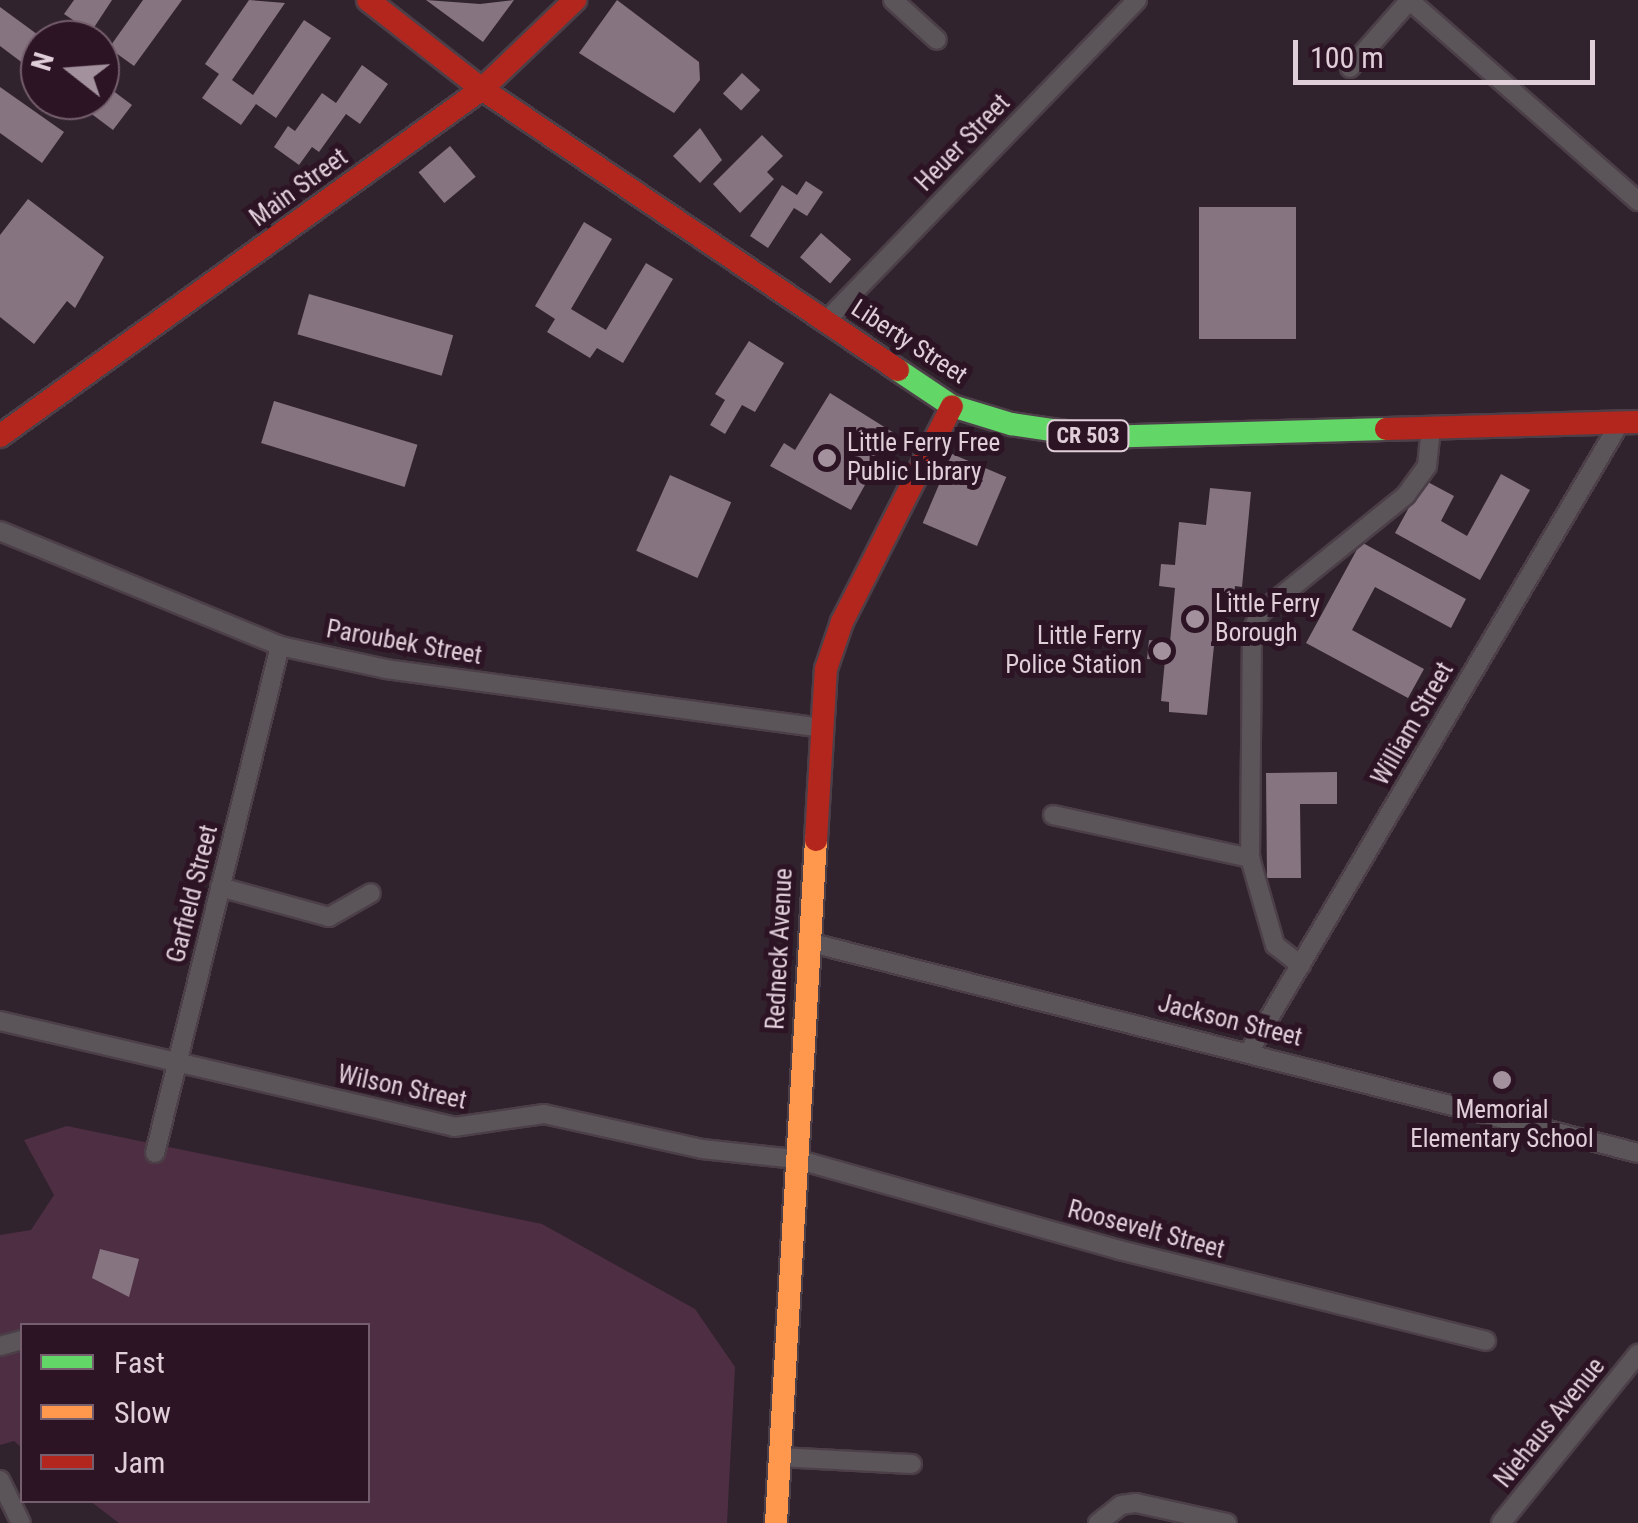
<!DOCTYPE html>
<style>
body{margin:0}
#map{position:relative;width:1638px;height:1523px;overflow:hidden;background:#31232d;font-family:"Roboto Condensed",sans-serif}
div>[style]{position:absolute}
.green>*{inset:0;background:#4e2e43}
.building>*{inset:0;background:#867480;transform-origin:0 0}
.roads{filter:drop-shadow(2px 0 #4c3f48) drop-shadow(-2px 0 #4c3f48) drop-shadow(0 2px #4c3f48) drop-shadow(0 -2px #4c3f48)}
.street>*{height:18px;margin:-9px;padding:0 9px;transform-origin:9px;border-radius:9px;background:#5b5559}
.fast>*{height:22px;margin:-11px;padding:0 11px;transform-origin:11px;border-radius:11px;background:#63d668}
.slow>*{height:22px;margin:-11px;padding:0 11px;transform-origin:11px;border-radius:11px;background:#ff974d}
.jam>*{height:22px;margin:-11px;padding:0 11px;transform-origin:11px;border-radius:11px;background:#b3261e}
.dots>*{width:28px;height:28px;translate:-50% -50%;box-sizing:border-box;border:5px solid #2d1425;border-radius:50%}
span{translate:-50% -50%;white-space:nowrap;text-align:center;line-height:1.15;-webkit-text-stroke:10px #2d1425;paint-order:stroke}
.shield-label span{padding:2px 8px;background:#2d1425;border:2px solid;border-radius:8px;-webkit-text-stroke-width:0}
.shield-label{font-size:22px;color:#e0ced9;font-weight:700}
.street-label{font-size:25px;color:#e0ced9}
.poi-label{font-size:25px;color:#e0ced9}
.left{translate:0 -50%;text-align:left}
.right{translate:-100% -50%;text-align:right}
.legend{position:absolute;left:20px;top:1323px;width:350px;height:180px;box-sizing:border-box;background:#2d1425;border:2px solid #755e6d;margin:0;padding:12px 18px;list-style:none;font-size:30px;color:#e0ced9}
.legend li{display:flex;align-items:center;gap:20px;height:50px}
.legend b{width:50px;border:2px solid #755e6d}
.north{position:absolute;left:20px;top:20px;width:100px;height:100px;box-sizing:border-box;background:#2d1425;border:2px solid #755e6d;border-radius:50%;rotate:287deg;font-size:28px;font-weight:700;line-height:40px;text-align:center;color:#e0ced9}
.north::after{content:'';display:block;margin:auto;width:35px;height:45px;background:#a3929d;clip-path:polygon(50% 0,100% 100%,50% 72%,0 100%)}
.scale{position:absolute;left:1293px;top:40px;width:302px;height:45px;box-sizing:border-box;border:5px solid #e0ced9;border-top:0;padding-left:12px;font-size:30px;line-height:35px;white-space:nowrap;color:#e0ced9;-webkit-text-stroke:8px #2d1425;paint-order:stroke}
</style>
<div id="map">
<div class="green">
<div style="clip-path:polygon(67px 1126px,542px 1224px,695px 1309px,735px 1367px,727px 1523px,119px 1523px,90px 1501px,368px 1500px,368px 1326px,22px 1326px,22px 1448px,14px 1441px,0 1445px,0 1235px,31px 1230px,54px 1195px,24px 1140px)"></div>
</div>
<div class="building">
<div style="clip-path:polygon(74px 0,112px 0,91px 32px,64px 14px)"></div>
<div style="clip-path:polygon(143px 0,182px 0,134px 66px,109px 48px)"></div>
<div style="clip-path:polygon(249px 0,285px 3px,232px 80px,253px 95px,304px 20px,331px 38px,276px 118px,256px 104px,241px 125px,202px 98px,219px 74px,205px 64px)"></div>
<div style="clip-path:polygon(426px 0,480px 4px,514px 0,483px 42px)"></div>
<div style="clip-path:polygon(617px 0,699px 62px,700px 80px,674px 113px,579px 53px)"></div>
<div style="clip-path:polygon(0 7px,45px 40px,40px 76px,0 46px)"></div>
<div style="clip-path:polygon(362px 65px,388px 84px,360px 124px,346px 114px,319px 152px,312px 147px,299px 165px,274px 147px,288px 126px,295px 131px,322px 93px,336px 103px)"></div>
<div style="left:742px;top:73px;width:25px;height:28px;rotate:43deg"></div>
<div style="clip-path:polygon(100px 81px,132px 105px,113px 130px,73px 100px,100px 100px)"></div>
<div style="clip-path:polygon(0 87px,64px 132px,42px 163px,0 133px)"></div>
<div style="clip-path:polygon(700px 128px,722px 160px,700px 183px,673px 156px)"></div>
<div style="clip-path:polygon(762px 135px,783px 156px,767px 172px,774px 179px,740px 213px,713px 184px)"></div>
<div style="left:450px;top:146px;width:40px;height:41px;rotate:50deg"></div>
<div style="clip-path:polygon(806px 181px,823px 192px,807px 216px,794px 208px,768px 248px,750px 236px,782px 185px,797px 195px)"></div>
<div style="clip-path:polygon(28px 199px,104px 257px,75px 308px,67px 301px,34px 344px,0 317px,0 235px)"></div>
<div style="left:1199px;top:207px;width:97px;height:132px"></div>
<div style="clip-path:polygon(584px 222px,612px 239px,571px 309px,606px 330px,646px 263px,673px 279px,623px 363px,597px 348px,590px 358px,547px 332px,555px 319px,535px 306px)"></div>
<div style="left:821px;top:233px;width:40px;height:32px;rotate:41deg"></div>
<div style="left:309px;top:294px;width:150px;height:42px;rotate:16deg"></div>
<div style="clip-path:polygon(749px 341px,784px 363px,755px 412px,742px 405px,725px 434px,710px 425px,725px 400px,715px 394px)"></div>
<div style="clip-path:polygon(830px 393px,894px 433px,851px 510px,770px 466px,784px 443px,795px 450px)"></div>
<div style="left:274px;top:401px;width:150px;height:44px;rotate:17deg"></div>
<div style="left:952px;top:454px;width:59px;height:75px;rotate:23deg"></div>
<div style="clip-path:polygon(1501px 474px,1530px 490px,1480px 580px,1395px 533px,1424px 480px,1454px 496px,1441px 521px,1467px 536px)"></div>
<div style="left:670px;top:475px;width:67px;height:83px;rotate:24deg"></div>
<div style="clip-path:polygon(1210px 488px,1251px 492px,1242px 587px,1235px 586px,1234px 597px,1219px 596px,1207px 715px,1169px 712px,1169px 702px,1161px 701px,1165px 660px,1147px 659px,1149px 640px,1170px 642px,1175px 588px,1159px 586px,1161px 564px,1175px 565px,1179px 522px,1206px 525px)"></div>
<div style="clip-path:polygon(1361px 542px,1466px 599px,1451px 628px,1375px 587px,1352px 630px,1424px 669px,1408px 698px,1306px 643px)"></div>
<div style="clip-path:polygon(1337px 772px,1337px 804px,1300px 804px,1301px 878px,1267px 878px,1266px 773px)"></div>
<div style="clip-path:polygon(100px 1249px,139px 1259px,129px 1297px,92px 1278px)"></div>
</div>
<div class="roads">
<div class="street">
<div style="left:893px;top:0;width:59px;rotate:42.3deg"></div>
<div style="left:1409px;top:0;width:305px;rotate:41.3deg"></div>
<div style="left:1350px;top:68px;width:91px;rotate:-48.6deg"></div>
<div style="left:826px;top:321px;width:447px;rotate:-45.9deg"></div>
<div style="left:0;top:531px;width:303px;rotate:22.3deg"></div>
<div style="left:280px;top:646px;width:108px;rotate:12.2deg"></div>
<div style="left:386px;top:669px;width:438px;rotate:7.7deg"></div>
<div style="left:1053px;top:815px;width:202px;rotate:12.3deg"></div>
<div style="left:1250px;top:858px;width:91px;rotate:74deg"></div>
<div style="left:1275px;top:945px;width:33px;rotate:38deg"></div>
<div style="left:1250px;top:858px;width:227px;rotate:-89.5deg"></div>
<div style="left:1252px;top:631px;width:20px;rotate:-66deg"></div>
<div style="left:1260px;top:613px;width:188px;rotate:-38.9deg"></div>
<div style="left:1406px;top:495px;width:36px;rotate:-54deg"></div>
<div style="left:1427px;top:466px;width:39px;rotate:-84deg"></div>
<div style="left:220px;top:887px;width:113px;rotate:15.4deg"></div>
<div style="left:329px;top:917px;width:48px;rotate:-29.7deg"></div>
<div style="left:808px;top:942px;width:856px;rotate:14.26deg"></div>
<div style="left:0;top:1021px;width:466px;rotate:13.1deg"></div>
<div style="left:454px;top:1127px;width:91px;rotate:-8.2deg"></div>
<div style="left:544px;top:1114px;width:162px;rotate:12.5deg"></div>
<div style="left:702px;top:1149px;width:95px;rotate:6.1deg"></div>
<div style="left:796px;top:1159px;width:336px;rotate:15.7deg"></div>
<div style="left:1119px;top:1250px;width:378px;rotate:13.9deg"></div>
<div style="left:1249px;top:1052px;width:732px;rotate:-59.48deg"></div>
<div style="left:155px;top:1153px;width:522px;rotate:-76.15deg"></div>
<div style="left:0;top:1346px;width:23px;rotate:-15deg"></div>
<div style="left:779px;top:1457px;width:133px;rotate:3deg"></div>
<div style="left:0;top:1480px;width:48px;rotate:64deg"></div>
<div style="left:1098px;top:1523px;width:29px;rotate:-38deg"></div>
<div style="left:1121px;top:1505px;width:15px;rotate:-8deg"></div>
<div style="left:1136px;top:1503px;width:93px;rotate:12.4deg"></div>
<div style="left:1501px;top:1523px;width:218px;rotate:-51deg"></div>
</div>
<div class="fast">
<div style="left:898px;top:370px;width:65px;rotate:33.7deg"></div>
<div style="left:952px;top:406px;width:62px;rotate:17deg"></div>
<div style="left:1011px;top:424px;width:89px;rotate:8.4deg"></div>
<div style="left:1099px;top:437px;width:287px;rotate:-1.6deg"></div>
</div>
<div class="slow">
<div style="left:776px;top:1523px;width:684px;rotate:-86.65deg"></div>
</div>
<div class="jam">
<div style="left:368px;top:0;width:145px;rotate:38deg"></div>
<div style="left:482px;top:89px;width:502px;rotate:34.04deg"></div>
<div style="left:1386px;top:429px;width:252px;rotate:-1.6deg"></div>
<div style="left:0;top:436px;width:594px;rotate:-35.75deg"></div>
<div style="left:482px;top:89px;width:129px;rotate:-43.7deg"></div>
<div style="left:816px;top:840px;width:171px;rotate:-86.7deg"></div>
<div style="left:826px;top:669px;width:50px;rotate:-71.2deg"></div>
<div style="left:842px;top:622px;width:242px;rotate:-63deg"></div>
</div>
</div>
<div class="dots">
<div style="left:827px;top:458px;background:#a3929d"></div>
<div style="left:1195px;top:619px;background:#a3929d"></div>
<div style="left:1162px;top:651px;background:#a3929d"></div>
<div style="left:1502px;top:1080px;background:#a3929d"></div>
</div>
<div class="shield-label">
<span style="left:1088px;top:436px">CR 503</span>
</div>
<div class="street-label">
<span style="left:963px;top:143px;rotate:-46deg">Heuer Street</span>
<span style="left:299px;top:188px;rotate:-36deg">Main Street</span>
<span style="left:909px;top:342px;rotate:33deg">Liberty Street</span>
<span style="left:404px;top:643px;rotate:10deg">Paroubek Street</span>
<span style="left:1413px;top:724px;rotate:-60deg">William Street</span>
<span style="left:193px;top:894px;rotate:-76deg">Garfield Street</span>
<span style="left:780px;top:949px;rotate:-87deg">Redneck Avenue</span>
<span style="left:1230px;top:1021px;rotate:14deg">Jackson Street</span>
<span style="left:402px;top:1088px;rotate:12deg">Wilson Street</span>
<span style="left:1146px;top:1230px;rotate:15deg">Roosevelt Street</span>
<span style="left:1550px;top:1423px;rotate:-51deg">Niehaus Avenue</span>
</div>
<div class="poi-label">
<span class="left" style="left:847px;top:458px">Little Ferry Free<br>Public Library</span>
<span class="left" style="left:1215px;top:619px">Little Ferry<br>Borough</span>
<span class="right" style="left:1142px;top:651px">Little Ferry<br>Police Station</span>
<span style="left:1502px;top:1125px">Memorial<br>Elementary School</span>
</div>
<ul class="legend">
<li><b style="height:12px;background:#63d668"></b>Fast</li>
<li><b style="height:12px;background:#ff974d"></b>Slow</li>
<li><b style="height:12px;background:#b3261e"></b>Jam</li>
</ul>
<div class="north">N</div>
<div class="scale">100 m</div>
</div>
